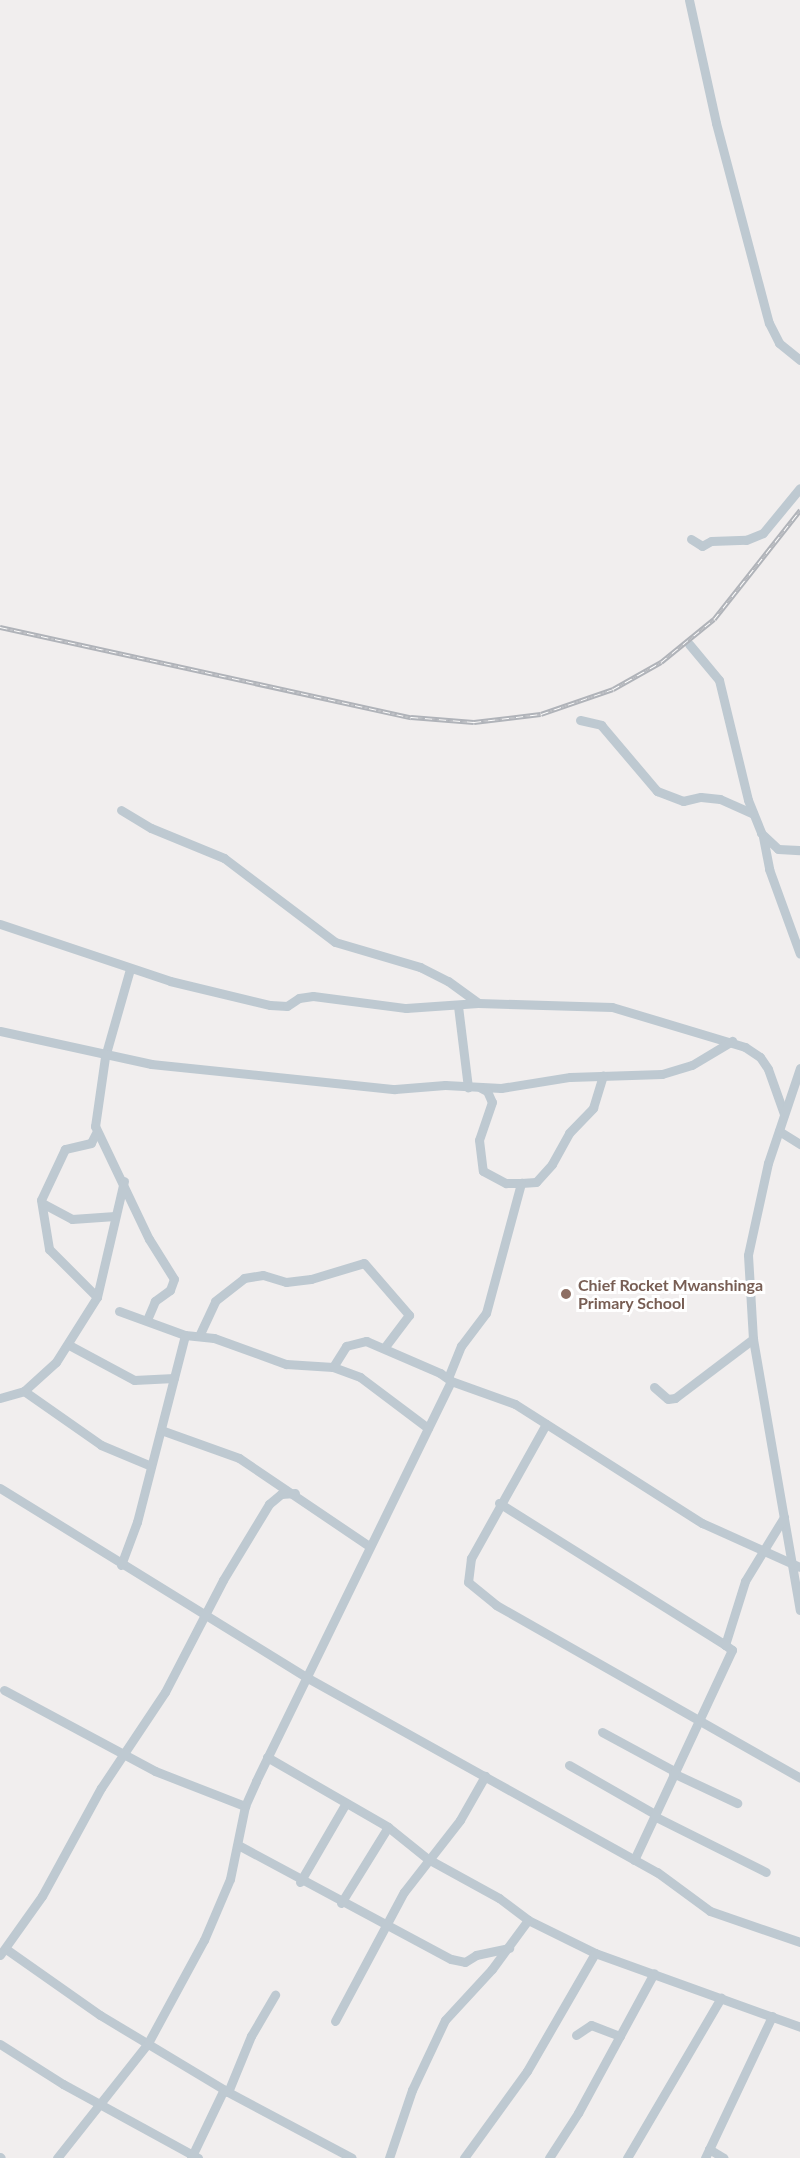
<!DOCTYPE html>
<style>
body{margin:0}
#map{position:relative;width:800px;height:2158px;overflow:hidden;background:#f1eeee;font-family:Lato,sans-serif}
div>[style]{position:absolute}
.minor>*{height:9px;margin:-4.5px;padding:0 4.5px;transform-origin:4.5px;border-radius:4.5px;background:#bec9d1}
.rail>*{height:4.5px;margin-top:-2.25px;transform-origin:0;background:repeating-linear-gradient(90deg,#fff 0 7px,#b0b3b9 0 14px);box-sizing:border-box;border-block:2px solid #b0b3b9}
.dots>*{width:16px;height:16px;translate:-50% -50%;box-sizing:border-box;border:3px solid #fff;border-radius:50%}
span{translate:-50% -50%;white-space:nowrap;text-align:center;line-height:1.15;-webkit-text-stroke:6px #fff;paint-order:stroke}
.education-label{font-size:16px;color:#785e54;font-weight:700}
.left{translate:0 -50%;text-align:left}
</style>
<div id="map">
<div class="minor">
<div style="left:689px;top:0;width:126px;rotate:77.6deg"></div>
<div style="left:716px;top:123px;width:207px;rotate:75.2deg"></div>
<div style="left:769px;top:323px;width:22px;rotate:63deg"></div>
<div style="left:779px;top:343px;width:27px;rotate:39deg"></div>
<div style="left:691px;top:539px;width:13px;rotate:32deg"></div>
<div style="left:702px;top:546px;width:10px;rotate:-29deg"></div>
<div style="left:711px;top:541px;width:35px;rotate:-2deg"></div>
<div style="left:746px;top:540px;width:18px;rotate:-22deg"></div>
<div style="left:763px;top:533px;width:58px;rotate:-50.6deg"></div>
<div style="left:689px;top:644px;width:47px;rotate:50.2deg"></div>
<div style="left:719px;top:680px;width:123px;rotate:76.4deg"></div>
<div style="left:748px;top:800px;width:35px;rotate:68deg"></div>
<div style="left:761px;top:833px;width:23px;rotate:43deg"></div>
<div style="left:778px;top:849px;width:22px;rotate:3deg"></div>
<div style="left:580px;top:720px;width:22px;rotate:13deg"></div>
<div style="left:601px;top:725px;width:87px;rotate:49.7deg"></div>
<div style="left:657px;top:791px;width:28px;rotate:21deg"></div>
<div style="left:683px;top:801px;width:18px;rotate:-13deg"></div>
<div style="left:701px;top:797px;width:19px;rotate:6deg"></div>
<div style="left:720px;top:799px;width:36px;rotate:24deg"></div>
<div style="left:121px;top:810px;width:35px;rotate:31deg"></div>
<div style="left:151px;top:828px;width:79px;rotate:22.3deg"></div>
<div style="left:224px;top:858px;width:139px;rotate:37.1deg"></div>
<div style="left:335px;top:942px;width:89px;rotate:16.4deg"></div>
<div style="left:420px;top:967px;width:31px;rotate:27deg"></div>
<div style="left:448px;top:981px;width:37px;rotate:36deg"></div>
<div style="left:478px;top:1003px;width:134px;rotate:1.7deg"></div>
<div style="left:612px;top:1007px;width:139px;rotate:16.7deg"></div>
<div style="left:745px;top:1047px;width:18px;rotate:34deg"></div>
<div style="left:760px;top:1057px;width:14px;rotate:56deg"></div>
<div style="left:768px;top:1069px;width:48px;rotate:70.4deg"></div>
<div style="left:763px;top:837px;width:33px;rotate:79deg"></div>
<div style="left:769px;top:869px;width:90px;rotate:70deg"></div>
<div style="left:0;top:924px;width:179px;rotate:18.5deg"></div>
<div style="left:170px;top:981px;width:103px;rotate:13.5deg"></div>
<div style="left:270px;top:1005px;width:17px;rotate:3deg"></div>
<div style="left:287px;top:1006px;width:14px;rotate:-34deg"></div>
<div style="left:299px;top:998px;width:14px;rotate:-8deg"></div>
<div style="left:313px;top:996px;width:94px;rotate:7.4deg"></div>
<div style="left:406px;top:1008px;width:72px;rotate:-4deg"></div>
<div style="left:130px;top:969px;width:91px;rotate:105.9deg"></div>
<div style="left:105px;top:1057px;width:70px;rotate:98.2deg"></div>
<div style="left:95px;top:1126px;width:125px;rotate:64.5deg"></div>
<div style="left:149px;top:1239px;width:47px;rotate:58deg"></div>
<div style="left:174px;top:1279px;width:12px;rotate:110deg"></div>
<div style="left:170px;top:1290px;width:19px;rotate:144deg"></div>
<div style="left:155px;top:1301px;width:21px;rotate:113deg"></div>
<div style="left:458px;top:1006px;width:82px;rotate:83deg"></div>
<div style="left:0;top:1031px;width:155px;rotate:12.3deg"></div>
<div style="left:151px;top:1064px;width:245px;rotate:5.9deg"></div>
<div style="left:395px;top:1089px;width:50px;rotate:-4.6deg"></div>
<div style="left:445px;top:1085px;width:56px;rotate:3.1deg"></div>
<div style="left:501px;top:1088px;width:70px;rotate:-9.1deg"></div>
<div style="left:570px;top:1077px;width:92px;rotate:-1.9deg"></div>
<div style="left:662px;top:1074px;width:31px;rotate:-17deg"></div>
<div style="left:692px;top:1065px;width:47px;rotate:-31deg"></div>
<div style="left:800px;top:1068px;width:100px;rotate:108.6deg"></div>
<div style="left:768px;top:1163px;width:94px;rotate:102.3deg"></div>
<div style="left:748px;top:1255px;width:84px;rotate:86.6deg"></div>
<div style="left:753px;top:1339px;width:275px;rotate:80.2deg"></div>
<div style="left:481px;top:1088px;width:7px;rotate:27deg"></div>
<div style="left:487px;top:1091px;width:12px;rotate:66deg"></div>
<div style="left:492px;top:1102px;width:40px;rotate:108.9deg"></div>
<div style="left:479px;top:1140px;width:31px;rotate:83deg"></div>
<div style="left:483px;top:1171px;width:26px;rotate:28deg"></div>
<div style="left:506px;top:1183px;width:15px"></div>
<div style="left:521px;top:1183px;width:15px;rotate:-4deg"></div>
<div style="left:536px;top:1182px;width:24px;rotate:-48deg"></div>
<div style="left:552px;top:1164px;width:35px;rotate:-61deg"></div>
<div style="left:569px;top:1133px;width:35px;rotate:-46deg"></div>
<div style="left:593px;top:1108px;width:34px;rotate:-73deg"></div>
<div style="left:779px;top:1131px;width:25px;rotate:32deg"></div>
<div style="left:96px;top:1133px;width:11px;rotate:117deg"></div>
<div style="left:91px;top:1143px;width:27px;rotate:167deg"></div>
<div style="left:65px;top:1149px;width:56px;rotate:115.2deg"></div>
<div style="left:41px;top:1200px;width:50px;rotate:80.7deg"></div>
<div style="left:49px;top:1249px;width:68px;rotate:45deg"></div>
<div style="left:42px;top:1203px;width:34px;rotate:28deg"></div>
<div style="left:72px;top:1219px;width:43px;rotate:-4deg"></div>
<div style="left:119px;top:1311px;width:70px;rotate:20deg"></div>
<div style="left:185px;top:1335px;width:29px;rotate:6deg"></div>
<div style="left:214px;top:1338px;width:77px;rotate:19.9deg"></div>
<div style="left:286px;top:1364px;width:47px;rotate:3.7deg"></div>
<div style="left:333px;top:1367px;width:25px;rotate:-58deg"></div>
<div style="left:346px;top:1346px;width:21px;rotate:-14deg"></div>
<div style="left:366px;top:1341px;width:81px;rotate:23.4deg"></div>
<div style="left:440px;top:1373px;width:14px;rotate:36deg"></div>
<div style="left:199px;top:1336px;width:38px;rotate:-65deg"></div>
<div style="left:215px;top:1301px;width:37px;rotate:-38deg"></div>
<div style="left:244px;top:1278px;width:19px;rotate:-9deg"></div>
<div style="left:263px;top:1275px;width:24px;rotate:17deg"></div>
<div style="left:286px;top:1282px;width:25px;rotate:-7deg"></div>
<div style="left:311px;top:1279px;width:55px;rotate:-16.8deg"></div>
<div style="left:364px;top:1263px;width:69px;rotate:49.1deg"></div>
<div style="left:409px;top:1315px;width:41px;rotate:127.1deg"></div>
<div style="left:69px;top:1345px;width:74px;rotate:28.3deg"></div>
<div style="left:134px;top:1380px;width:40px;rotate:-2.9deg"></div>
<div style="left:333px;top:1367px;width:29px;rotate:20deg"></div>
<div style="left:360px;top:1377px;width:85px;rotate:36.9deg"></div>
<div style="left:448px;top:1378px;width:35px;rotate:-68deg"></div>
<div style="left:461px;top:1346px;width:41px;rotate:-52.9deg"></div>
<div style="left:486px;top:1313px;width:135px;rotate:-74.9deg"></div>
<div style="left:654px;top:1387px;width:18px;rotate:41deg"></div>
<div style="left:668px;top:1399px;width:7px;rotate:-8deg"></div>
<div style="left:675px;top:1398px;width:98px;rotate:-37.1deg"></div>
<div style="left:24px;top:1391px;width:94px;rotate:35deg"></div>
<div style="left:101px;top:1445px;width:54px;rotate:22.8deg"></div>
<div style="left:0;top:1398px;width:25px;rotate:-16deg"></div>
<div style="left:24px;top:1391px;width:43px;rotate:-42.2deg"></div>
<div style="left:56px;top:1362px;width:77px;rotate:-57.8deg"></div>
<div style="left:97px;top:1297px;width:119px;rotate:-76.9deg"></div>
<div style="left:546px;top:1424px;width:154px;rotate:119.2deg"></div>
<div style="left:471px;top:1558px;width:24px;rotate:97deg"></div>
<div style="left:468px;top:1582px;width:36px;rotate:39deg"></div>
<div style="left:496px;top:1605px;width:350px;rotate:29.6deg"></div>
<div style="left:161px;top:1430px;width:83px;rotate:19.7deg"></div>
<div style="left:239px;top:1458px;width:157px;rotate:34.1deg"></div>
<div style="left:0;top:1488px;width:360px;rotate:31.7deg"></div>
<div style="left:306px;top:1677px;width:402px;rotate:29.1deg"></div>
<div style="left:657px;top:1872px;width:66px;rotate:36.3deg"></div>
<div style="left:710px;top:1911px;width:95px;rotate:19deg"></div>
<div style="left:499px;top:1503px;width:267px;rotate:32.1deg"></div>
<div style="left:121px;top:1565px;width:46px;rotate:-69.6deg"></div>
<div style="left:137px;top:1522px;width:193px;rotate:-75.6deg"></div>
<div style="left:4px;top:1690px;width:171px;rotate:28.2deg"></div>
<div style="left:155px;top:1771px;width:97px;rotate:21.3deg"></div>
<div style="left:602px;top:1732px;width:82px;rotate:28.4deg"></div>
<div style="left:267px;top:1757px;width:140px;rotate:30deg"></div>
<div style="left:388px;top:1827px;width:51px;rotate:38.7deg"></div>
<div style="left:428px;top:1859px;width:81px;rotate:28.8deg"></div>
<div style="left:499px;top:1898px;width:36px;rotate:37deg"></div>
<div style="left:569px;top:1765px;width:99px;rotate:29.7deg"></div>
<div style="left:673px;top:1773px;width:71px;rotate:25.1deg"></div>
<div style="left:654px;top:1816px;width:125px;rotate:26.6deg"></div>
<div style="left:240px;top:1846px;width:239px;rotate:28.2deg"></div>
<div style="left:451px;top:1959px;width:14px;rotate:12deg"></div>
<div style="left:465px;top:1962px;width:13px;rotate:-32deg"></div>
<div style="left:476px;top:1955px;width:34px;rotate:-12deg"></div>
<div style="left:634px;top:1860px;width:232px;rotate:-65deg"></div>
<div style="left:732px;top:1650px;width:9px;rotate:-144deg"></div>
<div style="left:725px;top:1645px;width:67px;rotate:-72.6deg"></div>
<div style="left:745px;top:1581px;width:75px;rotate:-58.6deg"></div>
<div style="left:300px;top:1882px;width:91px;rotate:-59.8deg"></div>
<div style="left:341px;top:1903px;width:89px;rotate:-58.3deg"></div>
<div style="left:6px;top:1949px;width:115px;rotate:35.1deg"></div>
<div style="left:100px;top:2015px;width:149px;rotate:31deg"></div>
<div style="left:228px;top:2092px;width:140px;rotate:28deg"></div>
<div style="left:0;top:1955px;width:72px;rotate:-54.6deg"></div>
<div style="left:42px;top:1896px;width:123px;rotate:-61.4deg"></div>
<div style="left:101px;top:1788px;width:115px;rotate:-56.3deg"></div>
<div style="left:165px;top:1692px;width:126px;rotate:-62.6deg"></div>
<div style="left:223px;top:1580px;width:89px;rotate:-58.8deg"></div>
<div style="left:269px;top:1504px;width:16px;rotate:-40deg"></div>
<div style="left:281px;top:1494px;width:14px;rotate:-4deg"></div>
<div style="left:335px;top:2021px;width:146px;rotate:-61.9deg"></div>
<div style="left:404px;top:1892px;width:91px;rotate:-52.1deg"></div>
<div style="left:460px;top:1820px;width:51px;rotate:-60.4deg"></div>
<div style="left:576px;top:2035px;width:18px;rotate:-34deg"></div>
<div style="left:591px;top:2025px;width:31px;rotate:21deg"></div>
<div style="left:0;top:2044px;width:75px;rotate:32.4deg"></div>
<div style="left:63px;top:2084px;width:154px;rotate:28.7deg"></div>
<div style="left:228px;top:2092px;width:61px;rotate:-67.7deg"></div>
<div style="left:251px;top:2036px;width:48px;rotate:-59.7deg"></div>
<div style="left:709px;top:2149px;width:17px;rotate:31deg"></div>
<div style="left:0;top:2157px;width:1px;rotate:45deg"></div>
<div style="left:57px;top:2158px;width:147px;rotate:-51.6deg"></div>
<div style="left:148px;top:2043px;width:117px;rotate:-61.5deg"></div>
<div style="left:204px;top:1940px;width:66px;rotate:-66.9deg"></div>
<div style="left:230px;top:1879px;width:75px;rotate:-78.4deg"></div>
<div style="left:245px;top:1806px;width:27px;rotate:-66deg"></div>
<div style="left:256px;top:1781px;width:445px;rotate:-64deg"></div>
<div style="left:451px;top:1381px;width:68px;rotate:19.8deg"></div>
<div style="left:515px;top:1404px;width:222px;rotate:32.5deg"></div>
<div style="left:702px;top:1523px;width:107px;rotate:24.2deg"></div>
<div style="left:191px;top:2158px;width:76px;rotate:-64.4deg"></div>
<div style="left:389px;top:2158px;width:72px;rotate:-71.3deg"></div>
<div style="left:412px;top:2090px;width:77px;rotate:-64.8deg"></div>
<div style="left:445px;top:2020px;width:69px;rotate:-47.3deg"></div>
<div style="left:492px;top:1969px;width:61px;rotate:-53.7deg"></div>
<div style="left:528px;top:1920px;width:75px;rotate:26.2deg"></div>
<div style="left:595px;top:1953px;width:218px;rotate:19.8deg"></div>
<div style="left:464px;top:2158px;width:107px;rotate:-54.1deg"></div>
<div style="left:527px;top:2071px;width:136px;rotate:-60deg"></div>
<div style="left:549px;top:2158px;width:54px;rotate:-57.2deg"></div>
<div style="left:578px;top:2113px;width:159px;rotate:-61.5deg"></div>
<div style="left:627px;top:2158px;width:186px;rotate:-59.6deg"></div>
<div style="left:705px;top:2158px;width:157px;rotate:-64.7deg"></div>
</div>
<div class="rail">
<div style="left:0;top:627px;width:421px;rotate:12.4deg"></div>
<div style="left:411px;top:717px;width:63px;rotate:4.5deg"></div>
<div style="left:474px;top:722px;width:67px;rotate:-6.8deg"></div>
<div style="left:541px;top:714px;width:76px;rotate:-19.1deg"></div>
<div style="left:613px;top:689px;width:55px;rotate:-29.4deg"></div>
<div style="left:661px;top:662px;width:68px;rotate:-39.1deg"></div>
<div style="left:714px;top:619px;width:139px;rotate:-51.7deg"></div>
</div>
<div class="dots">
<div style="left:566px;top:1294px;background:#8d6e63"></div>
</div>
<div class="education-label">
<span class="left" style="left:578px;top:1294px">Chief Rocket Mwanshinga<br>Primary School</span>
</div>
</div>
